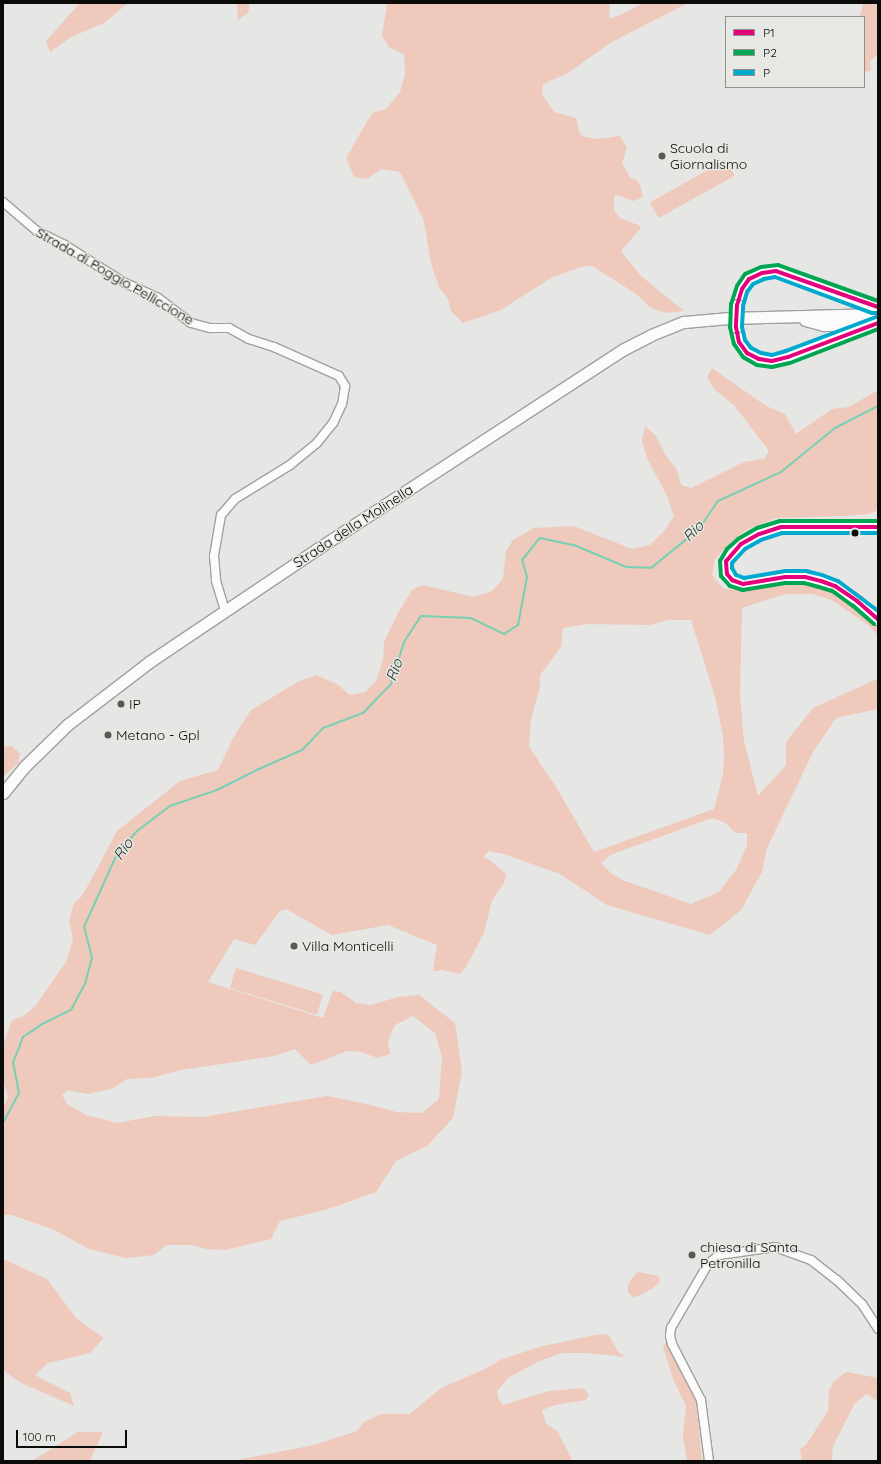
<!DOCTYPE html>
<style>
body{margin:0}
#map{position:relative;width:881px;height:1464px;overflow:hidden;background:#e6e6e4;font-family:Quicksand,sans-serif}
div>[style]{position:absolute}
.green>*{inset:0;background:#efc9bb;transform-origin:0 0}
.stream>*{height:2px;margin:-1px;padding:0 1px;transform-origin:1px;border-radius:1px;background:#77d0b2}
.roads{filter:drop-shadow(1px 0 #a0a09e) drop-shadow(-1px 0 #a0a09e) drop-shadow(0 1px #a0a09e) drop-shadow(0 -1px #a0a09e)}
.street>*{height:8px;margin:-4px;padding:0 4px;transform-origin:4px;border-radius:4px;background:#fbfbfb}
.secondary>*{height:11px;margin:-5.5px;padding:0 5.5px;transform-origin:5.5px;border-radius:5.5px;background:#fbfbfb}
.bridges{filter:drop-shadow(1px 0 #a0a09e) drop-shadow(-1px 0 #a0a09e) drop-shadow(0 1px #a0a09e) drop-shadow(0 -1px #a0a09e)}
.secondary-bridge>*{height:11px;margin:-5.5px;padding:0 5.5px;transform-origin:5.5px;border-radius:5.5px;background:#fbfbfb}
.bus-1>*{height:4px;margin:-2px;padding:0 2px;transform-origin:2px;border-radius:2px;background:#e5007d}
.bus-2>*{height:4px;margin:-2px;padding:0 2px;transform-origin:2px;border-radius:2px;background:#00a651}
.bus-3>*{height:4px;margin:-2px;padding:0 2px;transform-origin:2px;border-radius:2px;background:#00a9ce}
.dots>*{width:11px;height:11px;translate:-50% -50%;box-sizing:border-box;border:2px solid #e7e7e3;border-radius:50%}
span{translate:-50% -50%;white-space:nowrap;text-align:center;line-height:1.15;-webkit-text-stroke:3px #e7e7e3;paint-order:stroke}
.poi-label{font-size:14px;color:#0b0b0a}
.left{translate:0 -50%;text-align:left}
.street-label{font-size:14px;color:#0b0b0a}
.water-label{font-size:15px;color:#192e26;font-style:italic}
.frame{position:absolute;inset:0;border:4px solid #0b0b0a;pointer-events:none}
.legend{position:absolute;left:725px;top:16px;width:140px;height:72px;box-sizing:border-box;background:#e7e7e3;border:1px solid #8f8f8c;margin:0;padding:5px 7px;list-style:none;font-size:12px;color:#0b0b0a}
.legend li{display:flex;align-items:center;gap:8px;height:20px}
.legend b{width:20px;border:1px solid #8f8f8c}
.scale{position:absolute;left:16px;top:1430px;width:111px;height:18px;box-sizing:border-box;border:2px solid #0b0b0a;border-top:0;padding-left:5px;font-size:12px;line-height:14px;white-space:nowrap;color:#0b0b0a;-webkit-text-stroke:3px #e7e7e3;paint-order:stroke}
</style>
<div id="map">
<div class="green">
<div style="clip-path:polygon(80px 3px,128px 3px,104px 23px,71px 37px,50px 52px,46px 41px)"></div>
<div style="clip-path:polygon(237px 3px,250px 3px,248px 13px,238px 20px)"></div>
<div style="clip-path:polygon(379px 3px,607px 3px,610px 5px,609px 19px,627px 12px,643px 3px,688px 3px,610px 43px,568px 73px,543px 84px,542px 94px,554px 112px,576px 118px,580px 134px,585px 137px,598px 139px,620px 136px,627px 148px,622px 163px,631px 179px,635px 179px,640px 185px,643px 197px,634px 201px,616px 195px,614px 198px,614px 210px,620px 218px,640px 226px,641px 228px,621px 251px,641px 276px,684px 311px,664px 313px,650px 307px,635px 293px,592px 266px,584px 266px,551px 278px,501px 310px,463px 323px,451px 311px,448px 299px,440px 289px,431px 264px,424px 221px,400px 172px,381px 169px,367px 179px,354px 177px,346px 158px,372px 113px,386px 109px,400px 92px,405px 74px,404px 54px,390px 48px,382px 36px,387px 4px)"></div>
<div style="clip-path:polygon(863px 3px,878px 3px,878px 54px,870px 61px,871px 71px,864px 72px,864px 17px,860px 17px)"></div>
<div style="left:726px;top:160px;width:18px;height:87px;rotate:61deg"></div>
<div style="clip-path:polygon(evenodd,712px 368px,766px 406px,785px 414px,796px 434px,832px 409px,849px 407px,878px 390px,878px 510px,869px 514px,845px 516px,776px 518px,746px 530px,732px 541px,715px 559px,712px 575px,724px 589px,739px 590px,788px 581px,821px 584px,878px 625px,878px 635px,868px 625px,832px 600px,812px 594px,785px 594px,742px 608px,740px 695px,744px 741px,758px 796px,786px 765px,786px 742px,813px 708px,877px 679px,878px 709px,836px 718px,813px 752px,767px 848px,762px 872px,741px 910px,710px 935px,607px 905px,560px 874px,504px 854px,489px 851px,483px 857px,490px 860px,506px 874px,504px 883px,492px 900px,484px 933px,466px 967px,460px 974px,442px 970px,433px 971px,437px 945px,388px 925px,332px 935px,286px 909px,280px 911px,255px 945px,234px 939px,208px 982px,323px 1018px,333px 991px,341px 992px,356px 1003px,371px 1005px,398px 997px,419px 995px,455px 1023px,462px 1071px,453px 1118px,427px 1146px,396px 1161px,376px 1192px,328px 1209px,280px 1221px,271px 1239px,225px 1250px,207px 1249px,192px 1245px,166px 1245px,154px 1255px,126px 1258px,89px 1249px,54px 1230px,12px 1215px,3px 1215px,3px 1108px,8px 1097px,3px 1081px,3px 1046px,12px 1020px,24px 1016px,36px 1005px,66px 962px,73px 939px,69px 921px,74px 903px,81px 897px,89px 884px,117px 831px,180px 781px,218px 770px,233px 738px,251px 710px,298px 682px,316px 675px,337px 684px,350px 695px,365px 692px,376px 681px,383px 660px,384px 642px,397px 615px,412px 590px,422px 585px,474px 597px,492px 591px,503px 579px,506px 551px,513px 540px,534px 528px,574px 526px,632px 549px,650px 545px,664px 531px,674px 516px,667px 496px,647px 458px,642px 440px,645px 426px,656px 436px,665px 454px,677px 470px,681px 485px,691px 488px,744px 462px,764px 459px,769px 451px,734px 405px,714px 389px,707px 377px,712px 368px,668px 620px,691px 620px,715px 697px,723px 735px,724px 757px,723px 774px,714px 809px,594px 852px,556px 787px,529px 747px,531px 719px,540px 687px,540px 675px,561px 647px,563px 628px,587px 624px,649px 625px,668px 620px,712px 368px,712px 818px,726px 823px,735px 833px,747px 833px,747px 845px,736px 870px,719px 892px,691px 904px,625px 881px,612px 874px,601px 863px,610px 855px,712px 818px,712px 368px,413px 1016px,435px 1033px,442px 1057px,439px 1099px,422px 1113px,396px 1112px,367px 1104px,327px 1096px,203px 1117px,155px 1116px,117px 1123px,86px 1115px,67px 1104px,62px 1095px,67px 1090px,88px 1094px,114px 1088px,127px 1079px,151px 1078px,181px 1070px,274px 1056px,295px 1049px,311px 1065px,347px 1051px,361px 1052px,378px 1058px,390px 1054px,388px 1041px,395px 1025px,413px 1016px)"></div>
<div style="clip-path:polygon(11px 746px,20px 753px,18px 763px,3px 777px,3px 747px)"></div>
<div style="left:236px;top:968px;width:91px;height:21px;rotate:17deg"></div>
<div style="clip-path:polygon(3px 1259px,47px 1279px,76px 1318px,104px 1338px,90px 1353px,48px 1363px,35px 1375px,70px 1393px,74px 1406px,21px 1383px,3px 1370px)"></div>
<div style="clip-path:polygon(638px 1272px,659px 1276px,660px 1281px,653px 1288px,634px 1298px,628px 1292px,628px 1285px,632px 1278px)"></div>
<div style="clip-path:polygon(608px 1334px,619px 1353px,626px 1357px,587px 1353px,562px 1353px,537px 1362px,508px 1378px,497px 1391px,499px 1400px,503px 1405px,549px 1391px,584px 1388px,589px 1395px,586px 1400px,555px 1405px,542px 1410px,546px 1424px,557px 1431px,573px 1461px,232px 1461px,314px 1445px,357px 1431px,364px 1422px,381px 1414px,410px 1414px,441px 1388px,485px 1369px,500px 1360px,539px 1347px,595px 1335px)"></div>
<div style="clip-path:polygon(668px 1340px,688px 1380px,696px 1401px,702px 1461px,687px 1461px,683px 1436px,686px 1406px,673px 1379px,663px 1346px)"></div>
<div style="clip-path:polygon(846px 1372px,878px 1378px,878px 1401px,866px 1394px,855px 1403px,833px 1446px,832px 1461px,802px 1461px,800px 1449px,806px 1445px,828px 1411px,829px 1390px,834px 1381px)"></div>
<div style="clip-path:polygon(78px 1432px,103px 1432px,90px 1461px,32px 1461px)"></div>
</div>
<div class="stream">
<div style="left:3px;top:1123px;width:34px;rotate:-62deg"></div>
<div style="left:19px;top:1093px;width:31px;rotate:-101deg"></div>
<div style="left:13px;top:1063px;width:28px;rotate:-69deg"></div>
<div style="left:23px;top:1037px;width:23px;rotate:-34deg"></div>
<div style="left:42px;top:1024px;width:32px;rotate:-26deg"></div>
<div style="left:71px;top:1010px;width:30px;rotate:-62deg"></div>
<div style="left:85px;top:984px;width:27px;rotate:-75deg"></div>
<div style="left:92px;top:958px;width:32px;rotate:-104deg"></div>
<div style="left:84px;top:927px;width:78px;rotate:-65.7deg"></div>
<div style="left:116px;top:856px;width:33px;rotate:-50deg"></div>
<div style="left:137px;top:831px;width:41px;rotate:-37.1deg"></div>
<div style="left:170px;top:806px;width:50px;rotate:-18.8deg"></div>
<div style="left:217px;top:790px;width:47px;rotate:-26.6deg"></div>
<div style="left:259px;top:769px;width:47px;rotate:-23.8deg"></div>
<div style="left:302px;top:750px;width:30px;rotate:-46deg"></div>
<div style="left:323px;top:728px;width:43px;rotate:-20.6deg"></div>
<div style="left:363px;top:713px;width:40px;rotate:-46deg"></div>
<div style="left:391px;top:684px;width:44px;rotate:-72.8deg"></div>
<div style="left:404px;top:642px;width:31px;rotate:-57deg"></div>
<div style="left:421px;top:616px;width:50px;rotate:2.3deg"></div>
<div style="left:471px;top:618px;width:37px;rotate:26deg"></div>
<div style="left:504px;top:634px;width:17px;rotate:-33deg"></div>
<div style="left:518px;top:625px;width:49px;rotate:-79.4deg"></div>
<div style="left:527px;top:577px;width:18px;rotate:-106deg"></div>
<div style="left:522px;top:560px;width:28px;rotate:-51deg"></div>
<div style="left:540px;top:538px;width:35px;rotate:12deg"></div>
<div style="left:574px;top:545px;width:56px;rotate:22.9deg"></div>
<div style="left:626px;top:567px;width:25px;rotate:2deg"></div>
<div style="left:651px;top:568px;width:62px;rotate:-39.1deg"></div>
<div style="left:699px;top:529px;width:34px;rotate:-56deg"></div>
<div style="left:718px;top:501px;width:69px;rotate:-24.7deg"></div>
<div style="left:781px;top:472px;width:70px;rotate:-39.2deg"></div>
<div style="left:835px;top:428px;width:48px;rotate:-27.1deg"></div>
</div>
<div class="roads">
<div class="street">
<div style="left:3px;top:202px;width:45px;rotate:40.5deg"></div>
<div style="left:37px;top:231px;width:29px;rotate:27deg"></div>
<div style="left:63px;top:244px;width:73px;rotate:32.2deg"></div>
<div style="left:125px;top:283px;width:36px;rotate:24deg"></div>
<div style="left:158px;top:298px;width:41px;rotate:37.1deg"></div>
<div style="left:191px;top:323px;width:20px;rotate:15deg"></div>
<div style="left:210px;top:328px;width:19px"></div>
<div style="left:229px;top:328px;width:23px;rotate:29deg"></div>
<div style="left:249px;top:339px;width:26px;rotate:18deg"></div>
<div style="left:274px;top:347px;width:71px;rotate:24deg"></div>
<div style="left:339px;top:376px;width:12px;rotate:59deg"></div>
<div style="left:345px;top:386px;width:18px;rotate:99deg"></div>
<div style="left:342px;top:404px;width:21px;rotate:115deg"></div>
<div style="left:333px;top:423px;width:26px;rotate:129deg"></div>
<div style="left:317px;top:443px;width:35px;rotate:141deg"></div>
<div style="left:290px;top:465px;width:65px;rotate:148.3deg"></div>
<div style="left:235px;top:499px;width:21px;rotate:131deg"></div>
<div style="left:221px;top:515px;width:42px;rotate:99.7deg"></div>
<div style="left:214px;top:556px;width:25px;rotate:85deg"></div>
<div style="left:216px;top:581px;width:30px;rotate:73deg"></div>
<div style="left:709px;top:1461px;width:62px;rotate:-97.5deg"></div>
<div style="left:701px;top:1400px;width:63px;rotate:-117.4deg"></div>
<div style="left:672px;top:1344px;width:8px;rotate:-104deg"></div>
<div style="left:670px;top:1336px;width:8px;rotate:-83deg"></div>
<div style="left:671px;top:1328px;width:74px;rotate:-60deg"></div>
<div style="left:708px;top:1264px;width:14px;rotate:-39deg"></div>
<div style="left:719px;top:1255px;width:57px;rotate:-8.1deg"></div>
<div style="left:775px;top:1247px;width:38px;rotate:20deg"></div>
<div style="left:811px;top:1260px;width:33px;rotate:38deg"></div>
<div style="left:837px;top:1280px;width:35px;rotate:44deg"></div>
<div style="left:862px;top:1304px;width:30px;rotate:57deg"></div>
</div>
<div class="secondary">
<div style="left:737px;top:305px;width:17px;rotate:-73deg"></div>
<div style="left:742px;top:289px;width:12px;rotate:-55deg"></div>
<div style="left:749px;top:279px;width:14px;rotate:-25deg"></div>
<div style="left:762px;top:273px;width:14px;rotate:-8deg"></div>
<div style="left:776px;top:271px;width:104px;rotate:20.2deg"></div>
<div style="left:805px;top:320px;width:20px;rotate:15deg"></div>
<div style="left:824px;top:325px;width:41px;rotate:-1.4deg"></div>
<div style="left:736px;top:327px;width:15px;rotate:79deg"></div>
<div style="left:739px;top:342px;width:14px;rotate:54deg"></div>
<div style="left:747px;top:353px;width:13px;rotate:27deg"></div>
<div style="left:759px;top:359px;width:13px;rotate:9deg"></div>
<div style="left:772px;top:361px;width:16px;rotate:-14deg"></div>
<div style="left:788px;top:357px;width:94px;rotate:-21.1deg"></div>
<div style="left:878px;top:527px;width:79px;rotate:-179.3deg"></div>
<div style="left:799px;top:526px;width:18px;rotate:177deg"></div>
<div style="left:781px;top:527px;width:23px;rotate:162deg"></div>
<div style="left:759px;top:534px;width:21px;rotate:151deg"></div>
<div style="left:741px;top:544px;width:13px;rotate:135deg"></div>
<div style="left:732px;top:553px;width:10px;rotate:127deg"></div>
<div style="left:726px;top:561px;width:8px;rotate:90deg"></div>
<div style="left:726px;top:569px;width:5px;rotate:79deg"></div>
<div style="left:727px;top:574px;width:8px;rotate:50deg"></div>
<div style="left:732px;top:580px;width:12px;rotate:20deg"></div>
<div style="left:743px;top:584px;width:43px;rotate:-9.5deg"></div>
<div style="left:785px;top:577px;width:20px"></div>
<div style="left:805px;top:577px;width:16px;rotate:14deg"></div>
<div style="left:821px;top:581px;width:15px;rotate:20deg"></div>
<div style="left:835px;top:586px;width:27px;rotate:34deg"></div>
<div style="left:857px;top:601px;width:28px;rotate:41deg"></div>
<div style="left:3px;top:793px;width:33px;rotate:-51deg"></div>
<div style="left:24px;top:767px;width:60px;rotate:-44.3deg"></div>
<div style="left:67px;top:725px;width:103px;rotate:-37.5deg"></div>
<div style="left:149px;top:662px;width:202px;rotate:-33.9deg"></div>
<div style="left:317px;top:549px;width:366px;rotate:-33.1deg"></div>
<div style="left:624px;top:349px;width:30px;rotate:-27deg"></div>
<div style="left:651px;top:335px;width:35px;rotate:-22deg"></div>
<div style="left:684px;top:322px;width:45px;rotate:-5.1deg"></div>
<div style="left:729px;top:318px;width:149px;rotate:-1.5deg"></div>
</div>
</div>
<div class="bridges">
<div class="secondary-bridge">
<div style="left:736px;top:327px;width:22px;rotate:-87deg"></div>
</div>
</div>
<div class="bus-1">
<div style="left:878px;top:307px;width:108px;rotate:-160.6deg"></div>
<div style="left:776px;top:271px;width:14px;rotate:172deg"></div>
<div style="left:762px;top:273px;width:14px;rotate:155deg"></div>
<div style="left:749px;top:279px;width:12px;rotate:125deg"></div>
<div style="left:742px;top:289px;width:17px;rotate:107deg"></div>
<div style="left:737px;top:305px;width:22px;rotate:93deg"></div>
<div style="left:736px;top:327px;width:15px;rotate:79deg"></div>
<div style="left:739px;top:342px;width:14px;rotate:54deg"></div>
<div style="left:747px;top:353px;width:13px;rotate:27deg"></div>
<div style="left:759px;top:359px;width:13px;rotate:9deg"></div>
<div style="left:772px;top:361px;width:16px;rotate:-14deg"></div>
<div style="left:788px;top:357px;width:96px;rotate:-20.7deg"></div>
<div style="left:878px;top:527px;width:97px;rotate:180deg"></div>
<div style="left:781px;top:527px;width:23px;rotate:162deg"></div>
<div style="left:759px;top:534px;width:21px;rotate:151deg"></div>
<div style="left:741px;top:544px;width:23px;rotate:131deg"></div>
<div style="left:726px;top:561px;width:13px;rotate:86deg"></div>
<div style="left:727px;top:574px;width:8px;rotate:50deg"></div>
<div style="left:732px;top:580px;width:12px;rotate:20deg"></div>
<div style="left:743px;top:584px;width:43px;rotate:-9.5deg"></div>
<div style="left:785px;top:577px;width:20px"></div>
<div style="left:805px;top:577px;width:16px;rotate:14deg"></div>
<div style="left:821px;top:581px;width:15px;rotate:20deg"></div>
<div style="left:835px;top:586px;width:27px;rotate:34deg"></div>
<div style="left:857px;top:601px;width:28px;rotate:41deg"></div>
</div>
<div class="bus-2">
<div style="left:878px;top:301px;width:106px;rotate:-160.2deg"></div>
<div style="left:778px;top:265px;width:17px;rotate:173deg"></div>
<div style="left:761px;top:267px;width:17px;rotate:156deg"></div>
<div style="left:745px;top:274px;width:14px;rotate:124deg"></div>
<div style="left:737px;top:286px;width:19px;rotate:108deg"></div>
<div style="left:731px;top:304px;width:23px;rotate:92deg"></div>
<div style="left:730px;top:327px;width:17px;rotate:77deg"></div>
<div style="left:734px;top:344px;width:16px;rotate:55deg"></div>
<div style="left:743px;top:357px;width:16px;rotate:30deg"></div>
<div style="left:757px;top:365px;width:15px;rotate:8deg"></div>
<div style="left:772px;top:367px;width:18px;rotate:-13deg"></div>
<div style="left:790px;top:363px;width:94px;rotate:-21.1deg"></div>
<div style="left:874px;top:624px;width:28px;rotate:-139deg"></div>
<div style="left:853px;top:606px;width:26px;rotate:-144deg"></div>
<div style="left:832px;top:591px;width:14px;rotate:-163deg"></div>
<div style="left:819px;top:587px;width:16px;rotate:-165deg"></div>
<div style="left:804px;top:583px;width:19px;rotate:180deg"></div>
<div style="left:785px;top:583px;width:43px;rotate:170.5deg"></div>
<div style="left:743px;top:590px;width:14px;rotate:-163deg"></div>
<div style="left:730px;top:586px;width:13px;rotate:-132deg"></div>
<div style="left:721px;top:576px;width:15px;rotate:-94deg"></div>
<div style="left:720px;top:561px;width:14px;rotate:-60deg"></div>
<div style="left:727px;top:549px;width:15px;rotate:-42deg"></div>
<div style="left:738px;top:539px;width:22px;rotate:-30deg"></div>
<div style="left:757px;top:528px;width:24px;rotate:-17deg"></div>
<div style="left:780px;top:521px;width:98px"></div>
</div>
<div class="bus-3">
<div style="left:876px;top:317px;width:96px;rotate:159.3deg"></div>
<div style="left:786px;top:351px;width:15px;rotate:164deg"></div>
<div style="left:772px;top:355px;width:11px;rotate:-170deg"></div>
<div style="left:761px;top:353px;width:11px;rotate:-153deg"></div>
<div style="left:751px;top:348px;width:10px;rotate:-127deg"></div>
<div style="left:745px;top:340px;width:13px;rotate:-103deg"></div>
<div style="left:742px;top:327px;width:21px;rotate:-87deg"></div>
<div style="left:743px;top:306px;width:15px;rotate:-74deg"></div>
<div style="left:747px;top:292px;width:10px;rotate:-53deg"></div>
<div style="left:753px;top:284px;width:12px;rotate:-24deg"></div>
<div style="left:764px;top:279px;width:11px;rotate:-10deg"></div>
<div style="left:775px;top:277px;width:103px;rotate:20.4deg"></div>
<div style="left:872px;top:313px;width:6px"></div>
<div style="left:878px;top:533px;width:96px;rotate:180deg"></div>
<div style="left:782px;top:533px;width:22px;rotate:162deg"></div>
<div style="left:761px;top:540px;width:18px;rotate:151deg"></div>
<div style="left:745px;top:549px;width:19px;rotate:133deg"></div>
<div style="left:732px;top:563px;width:5px;rotate:90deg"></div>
<div style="left:732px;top:568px;width:8px;rotate:60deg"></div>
<div style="left:736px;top:575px;width:9px;rotate:21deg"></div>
<div style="left:744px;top:578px;width:42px;rotate:-9.7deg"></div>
<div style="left:785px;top:571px;width:21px"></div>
<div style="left:806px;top:571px;width:16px;rotate:14deg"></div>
<div style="left:822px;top:575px;width:17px;rotate:21deg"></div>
<div style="left:838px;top:581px;width:50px;rotate:36.9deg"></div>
</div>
<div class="dots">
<div style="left:662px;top:156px;background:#585856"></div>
<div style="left:855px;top:533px;background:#0b0b0a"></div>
<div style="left:121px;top:704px;background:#585856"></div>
<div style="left:108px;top:735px;background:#585856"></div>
<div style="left:294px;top:946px;background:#585856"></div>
<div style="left:692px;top:1255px;background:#585856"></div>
</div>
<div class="poi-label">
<span class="left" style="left:670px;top:156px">Scuola di<br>Giornalismo</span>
<span class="left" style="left:129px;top:704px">IP</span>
<span class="left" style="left:116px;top:735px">Metano - Gpl</span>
<span class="left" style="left:302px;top:946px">Villa Monticelli</span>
<span class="left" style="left:700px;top:1255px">chiesa di Santa<br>Petronilla</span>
</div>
<div class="street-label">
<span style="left:115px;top:276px;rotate:30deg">Strada di Poggio Pelliccione</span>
<span style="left:353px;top:526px;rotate:-33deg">Strada della Molinella</span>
</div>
<div class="water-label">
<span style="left:693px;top:531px;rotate:-45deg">Rio</span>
<span style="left:394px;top:670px;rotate:-70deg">Rio</span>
<span style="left:123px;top:849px;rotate:-54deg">Rio</span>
</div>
<div class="frame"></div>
<ul class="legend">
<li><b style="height:5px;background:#e5007d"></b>P1</li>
<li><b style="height:5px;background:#00a651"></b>P2</li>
<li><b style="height:5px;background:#00a9ce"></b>P</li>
</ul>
<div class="scale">100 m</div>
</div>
